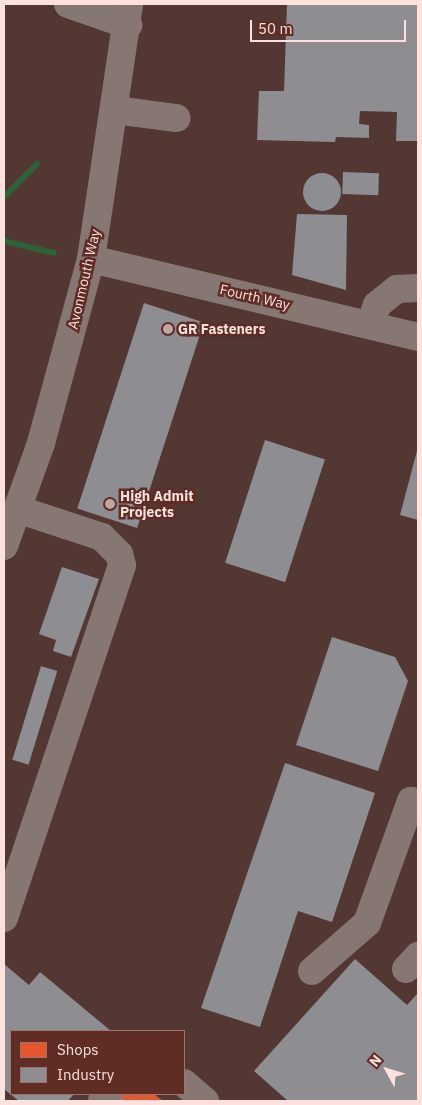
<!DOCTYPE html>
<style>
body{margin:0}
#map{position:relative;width:422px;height:1105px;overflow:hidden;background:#523732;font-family:"IBM Plex Sans",sans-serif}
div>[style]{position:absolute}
.shops>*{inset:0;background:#e4572e}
.industry>*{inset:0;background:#8d8d92;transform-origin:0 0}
.round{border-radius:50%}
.stream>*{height:6px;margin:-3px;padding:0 3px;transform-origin:3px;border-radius:3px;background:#2c6238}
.minor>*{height:28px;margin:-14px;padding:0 14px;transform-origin:14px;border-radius:14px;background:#877773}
.dots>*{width:14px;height:14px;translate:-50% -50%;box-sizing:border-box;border:2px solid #5f2d25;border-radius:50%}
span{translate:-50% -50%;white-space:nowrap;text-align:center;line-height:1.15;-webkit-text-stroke:5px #5f2d25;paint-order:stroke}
.street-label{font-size:14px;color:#fce1dc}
.poi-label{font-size:14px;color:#fce1dc;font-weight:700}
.left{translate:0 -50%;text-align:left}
.frame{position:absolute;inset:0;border:5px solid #fce1dc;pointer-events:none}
.legend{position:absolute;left:10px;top:1030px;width:175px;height:65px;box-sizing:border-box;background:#5f2d25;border:1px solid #9e756e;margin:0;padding:6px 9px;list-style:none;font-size:15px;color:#fce1dc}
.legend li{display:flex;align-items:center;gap:10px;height:25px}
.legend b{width:25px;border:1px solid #9e756e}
.north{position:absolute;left:362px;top:1045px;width:50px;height:50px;-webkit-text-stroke:4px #5f2d25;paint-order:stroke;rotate:309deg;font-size:14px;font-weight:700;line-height:20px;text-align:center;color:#fce1dc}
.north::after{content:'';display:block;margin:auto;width:18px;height:22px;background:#fce1dc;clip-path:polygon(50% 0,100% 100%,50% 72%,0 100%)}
.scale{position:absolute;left:250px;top:20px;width:156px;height:22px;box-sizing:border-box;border:2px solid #fce1dc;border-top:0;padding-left:6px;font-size:15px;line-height:18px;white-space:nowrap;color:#fce1dc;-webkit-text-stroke:4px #5f2d25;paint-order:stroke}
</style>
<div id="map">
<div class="shops">
<div style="clip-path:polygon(118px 1094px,154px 1094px,163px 1101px,111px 1101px)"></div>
</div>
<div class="industry">
<div style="clip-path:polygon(287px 4px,418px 4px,418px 141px,396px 141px,397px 112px,360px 111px,359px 124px,369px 125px,369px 138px,336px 137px,335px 142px,257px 140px,259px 91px,284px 91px)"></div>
<div style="left:343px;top:172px;width:36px;height:22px;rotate:2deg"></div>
<div class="round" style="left:303px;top:173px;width:38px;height:38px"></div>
<div style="clip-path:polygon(297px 214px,347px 215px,346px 290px,292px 275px)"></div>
<div style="left:144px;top:303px;width:63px;height:216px;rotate:18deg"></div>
<div style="left:265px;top:440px;width:63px;height:129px;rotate:18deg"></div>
<div style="clip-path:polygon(418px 447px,418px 520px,400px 515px)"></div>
<div style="clip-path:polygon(62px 567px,99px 579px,71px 657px,53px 651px,56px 640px,39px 634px)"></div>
<div style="clip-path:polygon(332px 637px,395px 657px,408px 681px,378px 771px,296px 745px)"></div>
<div style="left:41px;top:666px;width:17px;height:98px;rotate:17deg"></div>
<div style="clip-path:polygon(285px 763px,375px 793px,332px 922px,298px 911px,260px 1027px,201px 1008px)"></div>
<div style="clip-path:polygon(355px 959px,407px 1005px,418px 993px,418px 1101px,288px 1101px,254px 1071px)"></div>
<div style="clip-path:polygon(4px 964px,29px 985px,40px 972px,111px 1031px,11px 1031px,11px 1094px,74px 1094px,68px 1101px,19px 1101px,4px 1089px)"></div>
</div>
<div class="stream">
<div style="left:4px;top:197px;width:47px;rotate:-45deg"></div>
<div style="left:4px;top:241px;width:51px;rotate:13.5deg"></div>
</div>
<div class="minor">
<div style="left:68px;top:4px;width:64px;rotate:19.3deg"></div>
<div style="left:115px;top:110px;width:62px;rotate:7.5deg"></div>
<div style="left:91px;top:259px;width:336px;rotate:13.4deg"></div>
<div style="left:370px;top:325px;width:21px;rotate:-71deg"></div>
<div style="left:377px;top:305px;width:26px;rotate:-39deg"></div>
<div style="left:397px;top:289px;width:21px;rotate:-3deg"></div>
<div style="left:4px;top:546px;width:109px;rotate:-70.2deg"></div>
<div style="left:41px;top:443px;width:191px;rotate:-74.8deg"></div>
<div style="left:91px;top:259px;width:258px;rotate:-81.5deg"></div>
<div style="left:4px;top:918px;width:372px;rotate:-71.5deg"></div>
<div style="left:122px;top:565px;width:11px;rotate:-105deg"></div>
<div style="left:119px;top:554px;width:24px;rotate:-135deg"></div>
<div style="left:102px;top:537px;width:89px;rotate:-161.8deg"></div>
<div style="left:406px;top:969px;width:18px;rotate:-47deg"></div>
<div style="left:312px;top:971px;width:73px;rotate:-41.1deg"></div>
<div style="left:367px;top:923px;width:130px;rotate:-70.2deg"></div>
<div style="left:411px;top:801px;width:7px;rotate:16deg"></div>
<div style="left:184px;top:1083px;width:28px;rotate:41deg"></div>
<div style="left:102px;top:1101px;width:10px;rotate:-45deg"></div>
</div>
<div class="dots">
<div style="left:168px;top:329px;background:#c0a6a0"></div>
<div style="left:110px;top:504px;background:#c0a6a0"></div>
</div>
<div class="street-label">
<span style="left:84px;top:279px;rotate:-77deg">Avonmouth Way</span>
<span style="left:255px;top:297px;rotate:13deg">Fourth Way</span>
</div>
<div class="poi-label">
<span class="left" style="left:178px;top:329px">GR Fasteners</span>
<span class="left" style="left:120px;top:504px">High Admit<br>Projects</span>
</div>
<div class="frame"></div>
<ul class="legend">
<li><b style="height:14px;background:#e4572e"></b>Shops</li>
<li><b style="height:14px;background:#8d8d92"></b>Industry</li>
</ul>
<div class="north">N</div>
<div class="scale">50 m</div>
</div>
